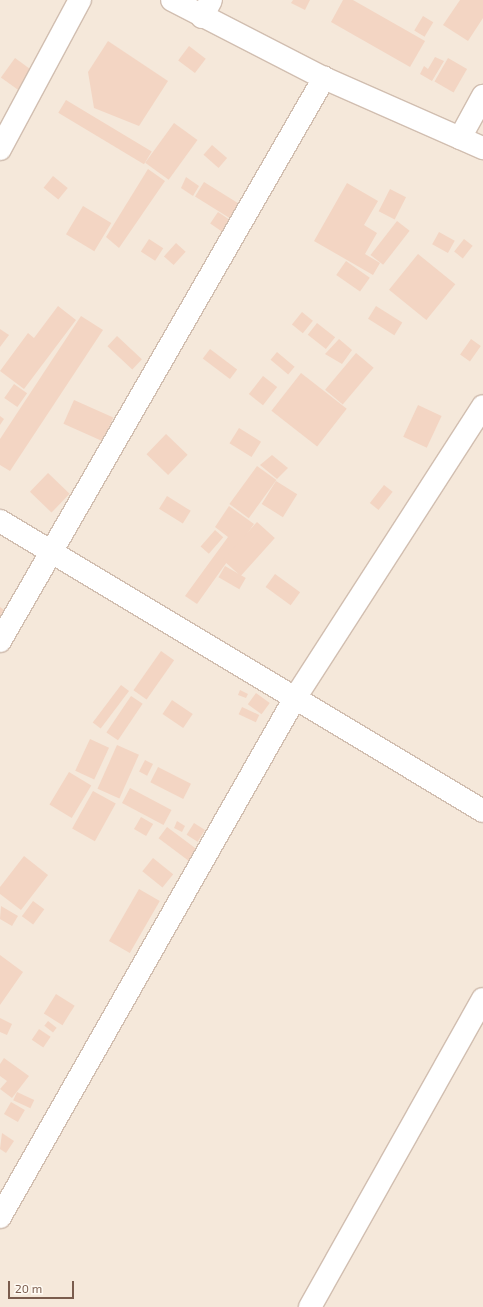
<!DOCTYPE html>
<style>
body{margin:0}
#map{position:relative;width:483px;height:1307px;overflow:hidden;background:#fdf6ec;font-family:"Exo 2",sans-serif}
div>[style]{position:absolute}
.residential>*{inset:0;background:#f5e8da;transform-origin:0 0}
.building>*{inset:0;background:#f3d5c3;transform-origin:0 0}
.roads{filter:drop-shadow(1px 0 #d1beb0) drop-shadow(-1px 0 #d1beb0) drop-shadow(0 1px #d1beb0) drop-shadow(0 -1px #d1beb0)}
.minor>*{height:22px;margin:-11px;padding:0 11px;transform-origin:11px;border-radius:11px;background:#fff}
span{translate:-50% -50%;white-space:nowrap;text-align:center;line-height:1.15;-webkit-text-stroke:3.5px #fffaf3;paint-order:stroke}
.scale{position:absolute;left:8px;top:1281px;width:66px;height:18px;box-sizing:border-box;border:2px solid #7a5c4d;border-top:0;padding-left:5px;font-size:12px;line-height:14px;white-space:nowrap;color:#7a5c4d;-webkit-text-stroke:3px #fffaf3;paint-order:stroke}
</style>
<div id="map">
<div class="residential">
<div style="left:0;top:0;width:483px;height:1307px"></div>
</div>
<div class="building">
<div style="clip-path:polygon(293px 0,310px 0,305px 10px,291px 3px)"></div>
<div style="clip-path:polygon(343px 0,353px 0,425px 41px,410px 67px,331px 22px)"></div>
<div style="clip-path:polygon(460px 0,483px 0,483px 18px,468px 41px,443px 25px)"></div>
<div style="left:423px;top:16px;width:12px;height:17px;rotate:31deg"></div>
<div style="clip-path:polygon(108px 41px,168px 81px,139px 126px,94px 108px,88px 72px)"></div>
<div style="left:189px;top:46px;width:21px;height:18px;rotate:37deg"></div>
<div style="clip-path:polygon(435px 57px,444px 61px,432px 81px,420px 74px,424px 66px,428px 69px)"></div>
<div style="left:15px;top:58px;width:22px;height:24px;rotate:36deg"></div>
<div style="left:448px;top:58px;width:22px;height:27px;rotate:30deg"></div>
<div style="left:66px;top:100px;width:100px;height:15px;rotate:31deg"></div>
<div style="left:174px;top:123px;width:29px;height:49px;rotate:36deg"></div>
<div style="left:212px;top:145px;width:20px;height:13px;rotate:41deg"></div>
<div style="clip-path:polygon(148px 169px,165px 181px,119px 248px,106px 237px)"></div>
<div style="left:53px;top:176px;width:19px;height:15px;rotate:39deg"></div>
<div style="clip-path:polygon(186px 177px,199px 186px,193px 196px,181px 188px)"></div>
<div style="left:204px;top:182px;width:45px;height:17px;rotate:32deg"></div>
<div style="clip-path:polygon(347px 183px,378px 201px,364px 225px,377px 233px,365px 254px,380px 263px,373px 275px,314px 241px)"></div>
<div style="left:390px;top:189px;width:18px;height:25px;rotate:27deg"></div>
<div style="left:83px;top:206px;width:33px;height:33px;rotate:31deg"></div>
<div style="left:218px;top:212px;width:18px;height:14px;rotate:34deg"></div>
<div style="left:397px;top:221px;width:16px;height:43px;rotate:38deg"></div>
<div style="left:439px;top:232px;width:18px;height:14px;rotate:29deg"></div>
<div style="left:149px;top:239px;width:17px;height:15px;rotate:33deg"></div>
<div style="left:464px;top:239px;width:11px;height:16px;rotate:38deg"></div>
<div style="left:176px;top:243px;width:13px;height:18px;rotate:42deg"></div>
<div style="left:418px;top:254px;width:48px;height:46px;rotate:39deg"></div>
<div style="left:346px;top:261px;width:29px;height:17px;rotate:35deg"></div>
<div style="clip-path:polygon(58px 306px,76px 320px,24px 389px,0 371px,28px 333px,34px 338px)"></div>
<div style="left:376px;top:306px;width:31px;height:15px;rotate:32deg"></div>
<div style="left:302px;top:312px;width:14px;height:16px;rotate:39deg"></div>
<div style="clip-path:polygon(81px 316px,103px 330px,10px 471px,0 465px,0 439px)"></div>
<div style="left:317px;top:323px;width:23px;height:15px;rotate:38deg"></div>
<div style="clip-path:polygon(0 329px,9px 335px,0 347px)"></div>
<div style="left:117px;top:336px;width:34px;height:14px;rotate:43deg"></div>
<div style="clip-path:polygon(339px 339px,352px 350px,342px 364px,325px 354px)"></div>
<div style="left:471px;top:339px;width:12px;height:19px;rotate:35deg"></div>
<div style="left:210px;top:349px;width:34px;height:12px;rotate:37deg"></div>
<div style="left:277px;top:352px;width:23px;height:10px;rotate:40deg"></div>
<div style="left:356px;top:353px;width:23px;height:48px;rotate:40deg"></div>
<div style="left:301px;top:373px;width:58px;height:48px;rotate:38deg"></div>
<div style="left:263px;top:376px;width:18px;height:23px;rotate:38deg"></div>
<div style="left:14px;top:384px;width:16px;height:17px;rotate:35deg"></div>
<div style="left:74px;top:400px;width:43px;height:26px;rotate:24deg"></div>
<div style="left:418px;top:405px;width:26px;height:35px;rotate:25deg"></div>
<div style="clip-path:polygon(0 416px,4px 419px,0 425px)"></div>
<div style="left:239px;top:428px;width:26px;height:18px;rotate:32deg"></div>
<div style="left:166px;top:434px;width:30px;height:28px;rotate:44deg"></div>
<div style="clip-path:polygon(272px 455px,288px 468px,277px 479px,260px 465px)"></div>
<div style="left:257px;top:466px;width:24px;height:47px;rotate:36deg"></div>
<div style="left:48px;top:473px;width:30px;height:26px;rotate:44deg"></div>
<div style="left:276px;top:481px;width:25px;height:27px;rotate:32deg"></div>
<div style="left:384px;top:485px;width:11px;height:23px;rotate:38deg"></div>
<div style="left:167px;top:496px;width:28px;height:15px;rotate:32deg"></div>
<div style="clip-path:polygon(229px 506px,254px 524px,197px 604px,185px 596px,228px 537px,215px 527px)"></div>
<div style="left:257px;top:522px;width:24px;height:51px;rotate:42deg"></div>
<div style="left:215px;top:530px;width:11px;height:22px;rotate:41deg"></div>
<div style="left:225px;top:566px;width:24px;height:13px;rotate:30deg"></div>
<div style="left:275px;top:574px;width:31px;height:16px;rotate:36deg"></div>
<div style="clip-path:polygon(0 607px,4px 610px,0 616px)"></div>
<div style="left:161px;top:651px;width:16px;height:48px;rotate:35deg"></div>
<div style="left:121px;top:685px;width:10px;height:47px;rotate:37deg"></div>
<div style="clip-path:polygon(240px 690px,248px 694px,246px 698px,238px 695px)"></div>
<div style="left:256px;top:693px;width:17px;height:14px;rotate:36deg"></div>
<div style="left:131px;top:696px;width:14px;height:44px;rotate:34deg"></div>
<div style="left:172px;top:700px;width:25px;height:17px;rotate:34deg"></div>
<div style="left:242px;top:707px;width:19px;height:8px;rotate:25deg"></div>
<div style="left:90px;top:739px;width:21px;height:35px;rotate:25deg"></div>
<div style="left:117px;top:745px;width:24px;height:48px;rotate:24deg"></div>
<div style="left:145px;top:760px;width:9px;height:13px;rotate:27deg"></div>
<div style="left:158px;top:767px;width:37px;height:17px;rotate:27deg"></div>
<div style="left:69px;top:772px;width:26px;height:38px;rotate:31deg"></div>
<div style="left:130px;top:788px;width:47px;height:17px;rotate:28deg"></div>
<div style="left:93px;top:791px;width:26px;height:43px;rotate:29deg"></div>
<div style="left:141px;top:817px;width:14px;height:14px;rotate:30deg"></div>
<div style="clip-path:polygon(177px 821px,185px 826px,182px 832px,174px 828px)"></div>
<div style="left:194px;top:823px;width:13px;height:14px;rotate:32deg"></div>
<div style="left:167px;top:827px;width:38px;height:14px;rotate:37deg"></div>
<div style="clip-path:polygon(24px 856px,48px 875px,21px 910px,0 894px,0 887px)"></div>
<div style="left:153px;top:858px;width:26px;height:17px;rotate:39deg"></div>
<div style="left:139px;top:889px;width:24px;height:60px;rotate:30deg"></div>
<div style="left:33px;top:901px;width:14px;height:19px;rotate:36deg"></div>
<div style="clip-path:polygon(1px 906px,18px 916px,12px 926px,0 919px)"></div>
<div style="clip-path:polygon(0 955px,23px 972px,0 1005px)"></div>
<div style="left:56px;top:994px;width:22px;height:23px;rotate:32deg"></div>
<div style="clip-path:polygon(0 1018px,12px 1024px,7px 1035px,0 1032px)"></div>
<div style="left:48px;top:1021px;width:11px;height:6px;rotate:38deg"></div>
<div style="left:39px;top:1029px;width:14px;height:13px;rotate:34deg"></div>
<div style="clip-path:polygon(4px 1058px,29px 1076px,12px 1098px,0 1089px,7px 1081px,0 1076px,0 1064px)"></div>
<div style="left:17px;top:1092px;width:19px;height:9px;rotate:25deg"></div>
<div style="left:11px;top:1102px;width:16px;height:14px;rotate:30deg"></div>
<div style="clip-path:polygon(2px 1133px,14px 1141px,6px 1153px,0 1149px)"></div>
</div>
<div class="roads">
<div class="minor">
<div style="left:172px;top:0;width:171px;rotate:27.2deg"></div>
<div style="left:324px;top:78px;width:174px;rotate:23.8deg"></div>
<div style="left:202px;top:17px;width:19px;rotate:-62deg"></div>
<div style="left:460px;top:138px;width:48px;rotate:-61.3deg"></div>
<div style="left:0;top:149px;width:169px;rotate:-61.8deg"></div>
<div style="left:0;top:521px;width:563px;rotate:30.98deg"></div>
<div style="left:0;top:641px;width:650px;rotate:-60.08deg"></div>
<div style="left:0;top:1217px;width:597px;rotate:-60.39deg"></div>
<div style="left:295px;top:698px;width:347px;rotate:-57.2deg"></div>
<div style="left:310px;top:1307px;width:353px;rotate:-60.7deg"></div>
</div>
</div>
<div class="scale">20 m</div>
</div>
